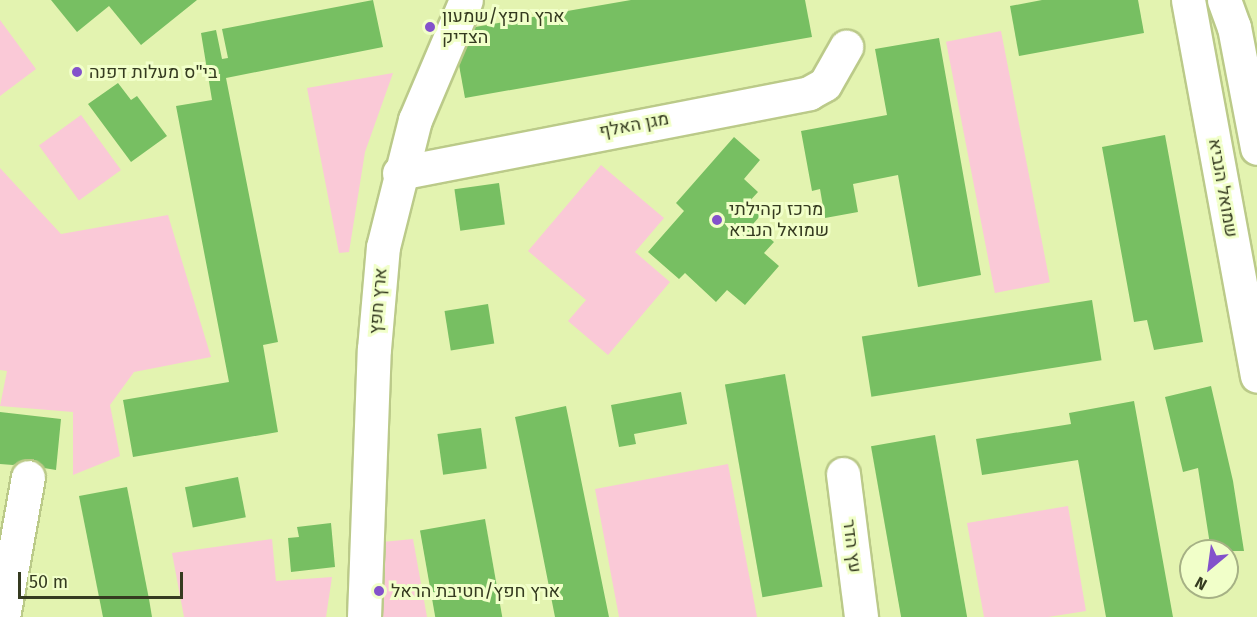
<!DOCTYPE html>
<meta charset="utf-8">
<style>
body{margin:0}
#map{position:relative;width:1257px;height:617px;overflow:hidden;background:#e3f3b0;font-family:"Fira Sans",Heebo,sans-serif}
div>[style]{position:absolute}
.green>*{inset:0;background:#fac9d7;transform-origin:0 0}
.building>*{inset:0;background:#77bf62;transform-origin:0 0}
.roads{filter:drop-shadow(2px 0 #bbca89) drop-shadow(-2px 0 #bbca89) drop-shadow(0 2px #bbca89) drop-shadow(0 -2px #bbca89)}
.minor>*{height:33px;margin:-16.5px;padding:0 16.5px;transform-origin:16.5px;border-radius:16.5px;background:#fff}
.dots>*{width:16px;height:16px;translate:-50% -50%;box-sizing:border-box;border:3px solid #f1ffc9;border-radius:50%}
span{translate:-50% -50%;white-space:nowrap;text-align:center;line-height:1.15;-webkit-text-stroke:6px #f1ffc9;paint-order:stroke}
.poi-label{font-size:18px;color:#353b20}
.left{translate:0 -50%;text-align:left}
.street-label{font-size:18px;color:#353b20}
.north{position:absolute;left:1179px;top:539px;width:60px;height:60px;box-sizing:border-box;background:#f1ffc9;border:2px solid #a6b185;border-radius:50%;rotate:209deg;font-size:16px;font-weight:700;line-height:24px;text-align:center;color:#353b20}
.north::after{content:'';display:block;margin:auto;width:21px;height:27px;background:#8352cb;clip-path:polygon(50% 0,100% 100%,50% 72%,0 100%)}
.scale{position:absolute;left:18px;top:572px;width:165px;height:27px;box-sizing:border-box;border:3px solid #353b20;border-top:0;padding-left:8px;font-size:18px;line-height:21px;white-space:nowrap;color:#353b20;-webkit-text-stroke:4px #f1ffc9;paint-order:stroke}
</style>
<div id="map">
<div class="green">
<div style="clip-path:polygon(0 20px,36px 69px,0 96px)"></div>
<div style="left:1001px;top:31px;width:256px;height:56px;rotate:79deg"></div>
<div style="clip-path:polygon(393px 73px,365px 152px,349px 252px,339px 253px,307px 88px)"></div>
<div style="left:81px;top:115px;width:68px;height:52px;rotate:54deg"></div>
<div style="clip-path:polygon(601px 165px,664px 218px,635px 252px,670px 282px,608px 355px,568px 321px,586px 300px,528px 251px)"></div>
<div style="clip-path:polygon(0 168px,61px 234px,168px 215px,211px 357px,134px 372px,110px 405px,120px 456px,73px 475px,73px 412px,0 406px,7px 371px,0 370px)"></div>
<div style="clip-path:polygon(728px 464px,757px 617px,619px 617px,595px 489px)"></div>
<div style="clip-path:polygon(1068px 506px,1086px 611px,1048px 617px,984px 617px,967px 523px)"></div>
<div style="clip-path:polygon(272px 539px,276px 581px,332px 577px,326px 617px,184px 617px,172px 553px)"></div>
<div style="clip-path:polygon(413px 539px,427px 617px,378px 617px,382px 542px)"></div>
</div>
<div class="building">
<div style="clip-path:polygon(51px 0,197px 0,141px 45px,109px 6px,77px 32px)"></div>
<div style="clip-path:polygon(373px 0,383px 47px,226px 78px,278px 342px,263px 345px,278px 432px,133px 457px,123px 400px,229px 382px,176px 106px,212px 100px,201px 33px,216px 30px,222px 59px,228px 58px,222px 29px)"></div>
<div style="clip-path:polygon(631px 0,805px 0,812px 37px,465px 98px,459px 65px,475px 27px)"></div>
<div style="clip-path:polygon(1042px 0,1138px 0,1144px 33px,1019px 56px,1010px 6px)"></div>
<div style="clip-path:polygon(939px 38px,981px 275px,918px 287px,898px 175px,853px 184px,858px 212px,825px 218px,820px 189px,812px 191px,801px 131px,887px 115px,875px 49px)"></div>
<div style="clip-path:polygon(118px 83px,131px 100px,137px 96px,167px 136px,131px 162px,88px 104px)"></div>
<div style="clip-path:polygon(1165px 135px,1203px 342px,1154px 350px,1147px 320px,1134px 322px,1102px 147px)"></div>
<div style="clip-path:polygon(734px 137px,760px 160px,744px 179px,758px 192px,747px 204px,760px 216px,753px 224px,774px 242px,764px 253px,779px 266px,745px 305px,727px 290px,716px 302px,685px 273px,679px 279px,648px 252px,684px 211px,676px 203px)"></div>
<div style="left:499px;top:183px;width:42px;height:45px;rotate:82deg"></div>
<div style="left:1092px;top:300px;width:61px;height:233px;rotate:81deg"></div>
<div style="left:488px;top:304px;width:40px;height:44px;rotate:81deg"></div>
<div style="left:785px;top:374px;width:216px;height:61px;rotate:80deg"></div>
<div style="clip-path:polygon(1211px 386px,1233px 481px,1244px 551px,1211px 551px,1198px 468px,1183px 472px,1165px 397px)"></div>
<div style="clip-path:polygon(681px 392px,687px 424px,634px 434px,636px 444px,619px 447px,611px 405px)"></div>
<div style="clip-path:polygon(1134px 401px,1173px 617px,1106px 617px,1078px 460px,982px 475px,976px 439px,1071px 424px,1069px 413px)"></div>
<div style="clip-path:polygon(566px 406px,609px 617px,555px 617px,536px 521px,515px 417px)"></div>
<div style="clip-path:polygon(0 412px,61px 419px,56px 470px,44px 468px,31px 459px,13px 465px,0 464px)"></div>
<div style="left:481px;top:428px;width:41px;height:44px;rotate:82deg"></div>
<div style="left:935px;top:435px;width:185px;height:65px;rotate:80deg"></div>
<div style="left:238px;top:477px;width:41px;height:54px;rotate:79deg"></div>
<div style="clip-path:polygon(127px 487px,149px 599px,152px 617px,103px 617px,79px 496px)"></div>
<div style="left:485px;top:519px;width:100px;height:66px;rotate:80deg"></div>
<div style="clip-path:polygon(331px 523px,335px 567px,291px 572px,288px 538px,299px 537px,297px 527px)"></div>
</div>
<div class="roads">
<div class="minor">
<div style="left:1188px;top:0;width:382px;rotate:79.6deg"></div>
<div style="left:1224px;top:0;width:29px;rotate:70deg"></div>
<div style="left:1234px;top:27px;width:123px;rotate:79.2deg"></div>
<div style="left:399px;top:173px;width:418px;rotate:-11deg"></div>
<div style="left:809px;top:93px;width:18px;rotate:-29deg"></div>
<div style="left:825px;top:84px;width:43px;rotate:-60.4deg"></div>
<div style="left:843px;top:474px;width:144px;rotate:82.8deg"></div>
<div style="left:3px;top:617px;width:142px;rotate:-79.9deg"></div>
<div style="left:364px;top:617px;width:268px;rotate:-87.9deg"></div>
<div style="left:374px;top:349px;width:102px;rotate:-85deg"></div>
<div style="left:383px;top:247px;width:131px;rotate:-75.9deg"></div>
<div style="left:415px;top:120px;width:130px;rotate:-67deg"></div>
</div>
</div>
<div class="dots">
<div style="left:430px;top:27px;background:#8352cb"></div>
<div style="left:77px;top:72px;background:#8352cb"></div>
<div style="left:717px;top:220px;background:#8352cb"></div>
<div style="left:379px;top:591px;background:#8352cb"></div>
</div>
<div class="poi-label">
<span class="left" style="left:442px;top:27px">ארץ חפץ/שמעון<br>הצדיק</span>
<span class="left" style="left:89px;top:72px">בי"ס מעלות דפנה</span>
<span class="left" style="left:729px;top:220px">מרכז קהילתי<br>שמואל הנביא</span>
<span class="left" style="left:391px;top:591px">ארץ חפץ/חטיבת הראל</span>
</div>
<div class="street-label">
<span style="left:634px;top:125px;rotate:-11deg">מגן האלף</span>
<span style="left:1223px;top:188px;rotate:80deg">שמואל הנביא</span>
<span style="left:378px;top:301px;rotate:-85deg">ארץ חפץ</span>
<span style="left:852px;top:546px;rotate:83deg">עץ הדר</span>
</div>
<div class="north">N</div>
<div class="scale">50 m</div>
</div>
